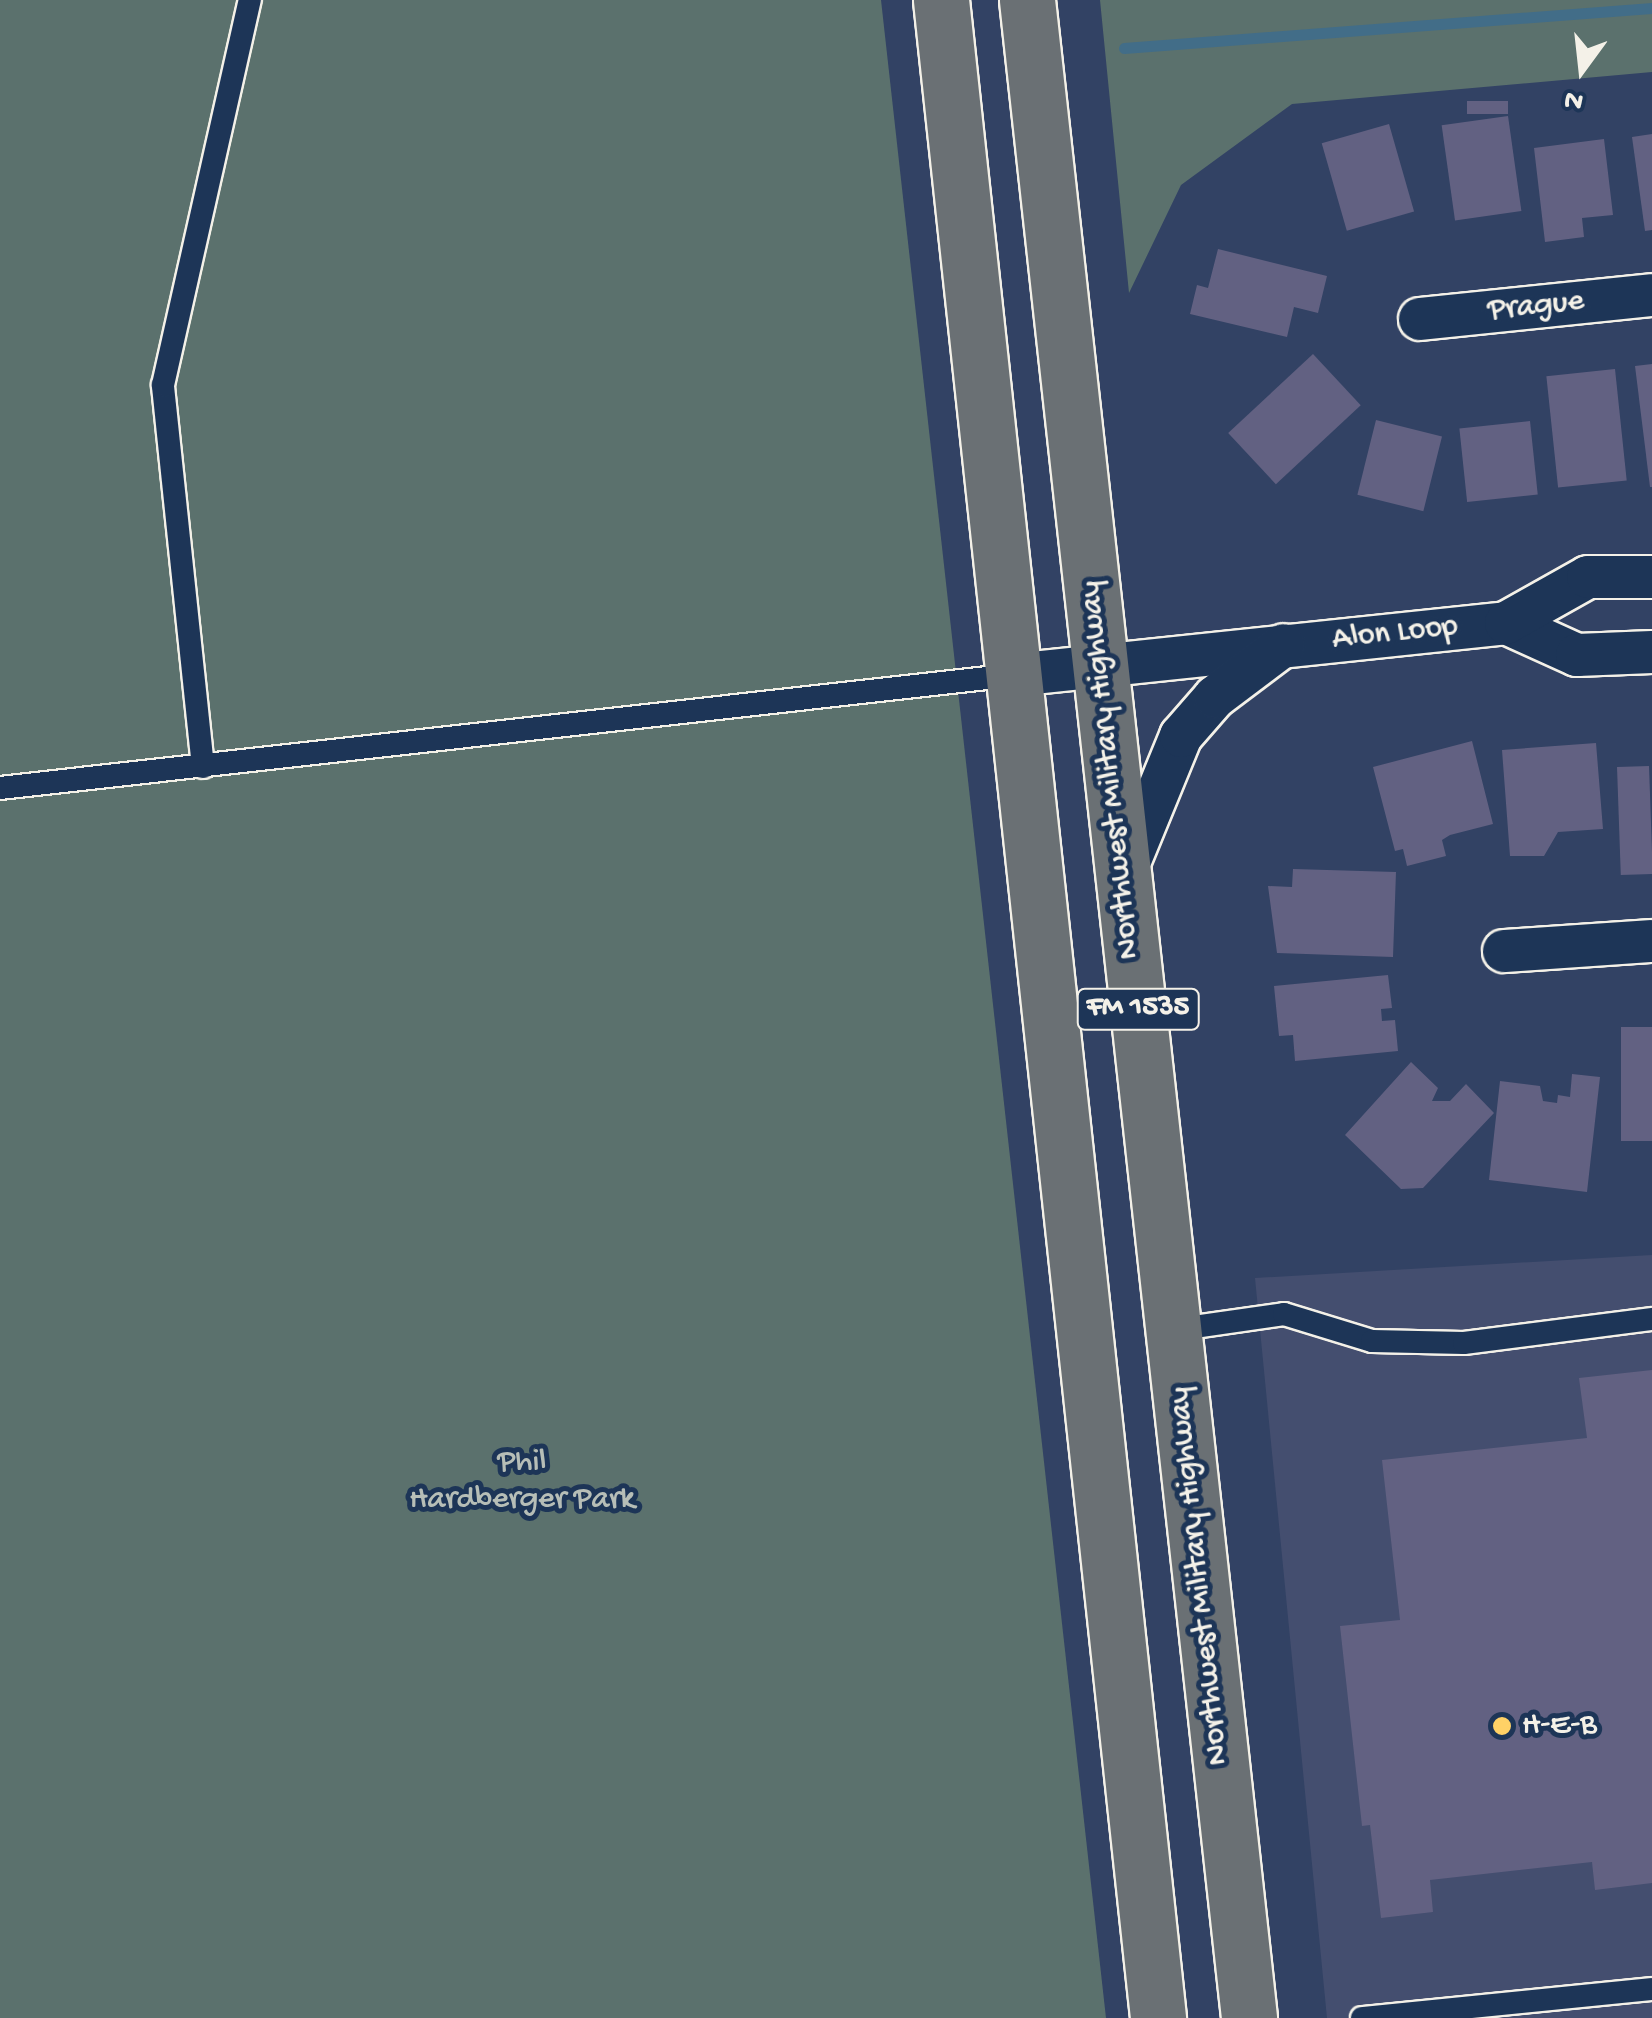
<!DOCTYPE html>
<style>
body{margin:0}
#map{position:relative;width:1652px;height:2018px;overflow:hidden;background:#324264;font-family:"Gochi Hand",sans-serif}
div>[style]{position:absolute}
.built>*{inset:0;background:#444e6f}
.green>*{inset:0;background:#5b716d}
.stream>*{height:11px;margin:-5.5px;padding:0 5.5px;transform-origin:5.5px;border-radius:5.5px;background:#426d88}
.building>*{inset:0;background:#626182;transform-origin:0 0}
.roads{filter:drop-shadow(2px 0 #f4f1e8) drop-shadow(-2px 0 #f4f1e8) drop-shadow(0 2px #f4f1e8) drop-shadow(0 -2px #f4f1e8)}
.service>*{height:22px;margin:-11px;padding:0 11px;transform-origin:11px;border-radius:11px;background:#1d3557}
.minor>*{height:42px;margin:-21px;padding:0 21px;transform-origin:21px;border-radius:21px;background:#1d3557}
.primary>*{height:55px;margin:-27.5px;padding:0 27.5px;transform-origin:27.5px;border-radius:27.5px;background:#6a7074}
.dots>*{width:28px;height:28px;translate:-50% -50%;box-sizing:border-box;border:5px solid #1d3557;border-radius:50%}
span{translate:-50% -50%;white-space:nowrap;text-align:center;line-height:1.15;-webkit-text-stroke:10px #1d3557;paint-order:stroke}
.shield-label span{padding:2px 8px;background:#1d3557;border:2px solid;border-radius:8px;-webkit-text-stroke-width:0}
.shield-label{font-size:30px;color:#f4f1e8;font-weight:700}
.street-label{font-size:32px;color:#f4f1e8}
.park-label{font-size:32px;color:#b7beb7}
.poi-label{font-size:32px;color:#f4f1e8}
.left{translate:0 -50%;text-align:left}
.north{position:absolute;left:1532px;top:20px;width:100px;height:100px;-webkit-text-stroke:8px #1d3557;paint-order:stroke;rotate:195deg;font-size:28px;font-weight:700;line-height:40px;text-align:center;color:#f4f1e8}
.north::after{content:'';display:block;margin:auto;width:35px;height:45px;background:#f4f1e8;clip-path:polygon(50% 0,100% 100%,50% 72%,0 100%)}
</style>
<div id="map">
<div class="built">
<div style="clip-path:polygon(1652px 1255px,1652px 2018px,1327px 2018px,1255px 1278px)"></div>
</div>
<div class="green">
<div style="clip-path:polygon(0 0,881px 0,1106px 2018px,0 2018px)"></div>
<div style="clip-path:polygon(1100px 0,1652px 0,1652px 72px,1292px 104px,1181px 185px,1129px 293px)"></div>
</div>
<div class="stream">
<div style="left:1124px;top:48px;width:530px;rotate:-4.33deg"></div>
</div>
<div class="building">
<div style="left:1467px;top:101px;width:41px;height:13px"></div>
<div style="left:1508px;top:116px;width:96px;height:67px;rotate:82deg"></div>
<div style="left:1389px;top:124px;width:91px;height:70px;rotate:74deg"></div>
<div style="clip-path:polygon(1652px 134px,1652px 230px,1645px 231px,1632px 137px)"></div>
<div style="clip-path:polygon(1604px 139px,1613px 215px,1582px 218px,1584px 237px,1545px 242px,1534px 148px)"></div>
<div style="clip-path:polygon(1218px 249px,1327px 276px,1318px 313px,1294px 307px,1287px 337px,1190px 314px,1197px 285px,1208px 288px)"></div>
<div style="left:1313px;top:354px;width:70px;height:116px;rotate:47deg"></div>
<div style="clip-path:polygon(1652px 364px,1652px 487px,1650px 487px,1635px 366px)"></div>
<div style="left:1615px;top:369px;width:112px;height:69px;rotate:84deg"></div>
<div style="left:1376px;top:420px;width:68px;height:77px;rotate:14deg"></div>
<div style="left:1530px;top:421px;width:74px;height:71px;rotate:84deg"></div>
<div style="clip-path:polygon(1472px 741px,1493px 824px,1450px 835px,1442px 840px,1446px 856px,1407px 866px,1403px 849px,1395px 851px,1373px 767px)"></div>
<div style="clip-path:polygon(1596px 743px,1603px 829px,1558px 832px,1544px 856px,1510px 856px,1502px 750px)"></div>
<div style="left:1649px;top:766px;width:108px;height:32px;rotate:88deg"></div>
<div style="clip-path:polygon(1293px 869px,1396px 872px,1393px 957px,1277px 953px,1268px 886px,1292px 887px)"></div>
<div style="clip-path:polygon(1388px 975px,1392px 1008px,1381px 1009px,1382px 1021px,1395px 1020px,1398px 1051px,1295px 1061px,1293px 1035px,1279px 1036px,1274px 986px)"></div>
<div style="left:1621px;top:1027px;width:31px;height:114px"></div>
<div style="clip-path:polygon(1411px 1062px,1438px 1088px,1432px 1101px,1450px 1101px,1466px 1084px,1494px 1113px,1423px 1188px,1401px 1189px,1345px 1135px)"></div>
<div style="clip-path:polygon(1572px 1074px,1600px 1077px,1587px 1192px,1489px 1180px,1500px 1081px,1540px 1086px,1543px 1101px,1557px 1103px,1558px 1095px,1570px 1097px)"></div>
<div style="clip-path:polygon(1652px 1370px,1652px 1883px,1595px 1890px,1592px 1862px,1430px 1880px,1433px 1912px,1381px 1918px,1370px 1825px,1362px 1826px,1340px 1626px,1400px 1620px,1382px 1460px,1587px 1438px,1579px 1378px)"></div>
</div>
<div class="roads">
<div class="service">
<div style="left:203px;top:767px;width:384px;rotate:-96deg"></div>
<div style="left:163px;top:385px;width:395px;rotate:-77.3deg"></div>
<div style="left:0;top:788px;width:1020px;rotate:-6.36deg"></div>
<div style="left:1173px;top:1330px;width:112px;rotate:-8.2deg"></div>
<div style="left:1284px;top:1314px;width:92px;rotate:17.1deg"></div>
<div style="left:1372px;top:1341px;width:92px;rotate:1.2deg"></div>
<div style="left:1464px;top:1343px;width:190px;rotate:-7.3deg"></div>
<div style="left:1362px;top:2018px;width:291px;rotate:-5.7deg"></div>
</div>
<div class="minor">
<div style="left:1420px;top:319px;width:233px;rotate:-5.9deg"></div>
<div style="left:1506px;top:623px;width:78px;rotate:24.3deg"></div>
<div style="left:1577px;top:655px;width:75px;rotate:-2.3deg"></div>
<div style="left:1014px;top:675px;width:495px;rotate:-6deg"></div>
<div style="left:1506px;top:623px;width:94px;rotate:-29.3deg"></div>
<div style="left:1588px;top:577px;width:64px"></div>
<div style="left:1126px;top:870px;width:145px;rotate:-67.7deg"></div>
<div style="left:1181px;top:736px;width:52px;rotate:-48.9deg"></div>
<div style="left:1215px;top:697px;width:86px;rotate:-37deg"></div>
<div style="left:1504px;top:951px;width:148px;rotate:-3.9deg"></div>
</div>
<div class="primary">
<div style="left:941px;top:0;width:2030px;rotate:83.86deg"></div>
<div style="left:1027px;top:0;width:2030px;rotate:83.72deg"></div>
</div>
</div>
<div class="dots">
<div style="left:1502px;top:1726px;background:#ffd166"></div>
</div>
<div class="shield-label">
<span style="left:1138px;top:1009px">FM 1535</span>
</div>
<div class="street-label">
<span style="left:1536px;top:307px;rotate:-6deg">Prague</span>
<span style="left:1395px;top:634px;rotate:-6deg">Alon Loop</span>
<span style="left:1111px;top:770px;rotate:-96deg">Northwest Military Highway</span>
<span style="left:1200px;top:1576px;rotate:-96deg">Northwest Military Highway</span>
</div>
<div class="park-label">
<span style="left:522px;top:1482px">Phil<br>Hardberger Park</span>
</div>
<div class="poi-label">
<span class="left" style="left:1522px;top:1726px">H-E-B</span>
</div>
<div class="north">N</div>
</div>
